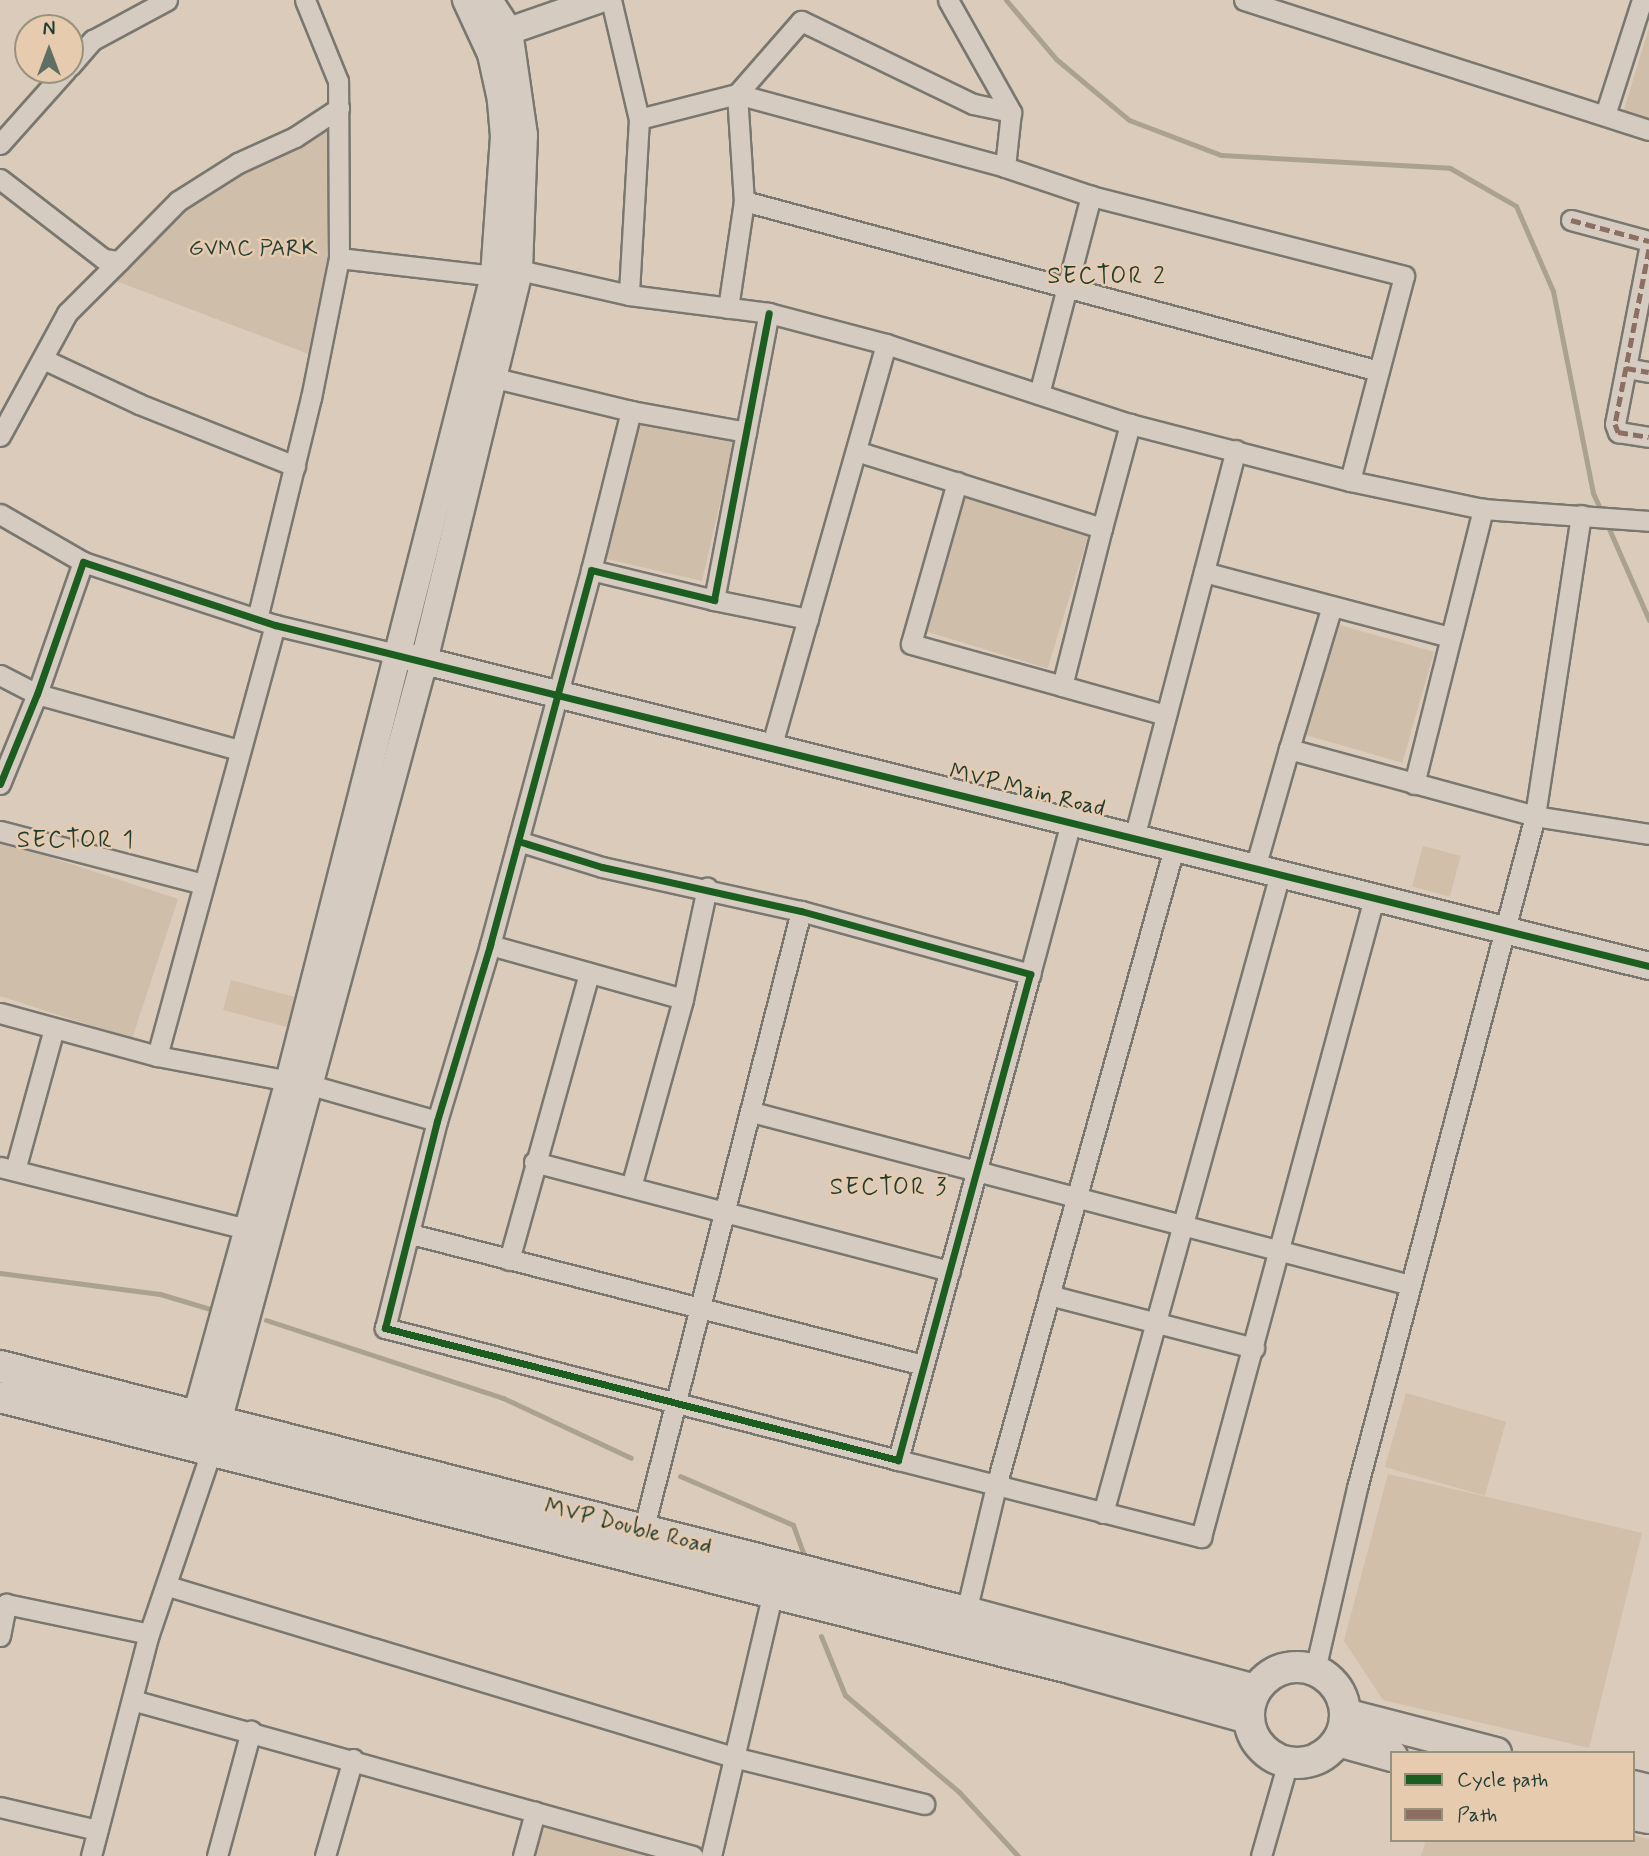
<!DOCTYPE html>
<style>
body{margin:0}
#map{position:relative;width:1649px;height:1856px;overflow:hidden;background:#dacbbb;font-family:Mynerve,sans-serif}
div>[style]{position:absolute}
.built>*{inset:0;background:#d1bfa9;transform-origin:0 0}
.green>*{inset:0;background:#cfbea9;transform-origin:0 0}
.stream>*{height:5px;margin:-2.5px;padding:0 2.5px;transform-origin:2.5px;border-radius:2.5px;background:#aaa28f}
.roads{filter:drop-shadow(2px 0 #79776f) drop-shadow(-2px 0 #79776f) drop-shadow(0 2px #79776f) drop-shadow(0 -2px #79776f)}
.street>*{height:19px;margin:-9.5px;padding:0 9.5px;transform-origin:9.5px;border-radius:9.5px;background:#d5cbc0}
.secondary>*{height:26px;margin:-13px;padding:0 13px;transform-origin:13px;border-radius:13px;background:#d5cbc0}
.primary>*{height:30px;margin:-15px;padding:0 15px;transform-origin:15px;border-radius:15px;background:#d5cbc0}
.primary>.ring{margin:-15px;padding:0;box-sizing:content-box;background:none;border:30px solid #d5cbc0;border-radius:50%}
.quiet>*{height:5px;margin-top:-2.5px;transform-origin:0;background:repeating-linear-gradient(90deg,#8d6e63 0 10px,transparent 0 15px)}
.cycleway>*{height:7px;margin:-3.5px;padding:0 3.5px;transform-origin:3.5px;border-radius:3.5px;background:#1b5e20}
span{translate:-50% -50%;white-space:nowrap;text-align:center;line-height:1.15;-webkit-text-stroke:5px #e7cbae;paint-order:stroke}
.park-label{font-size:23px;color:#274339}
.street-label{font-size:23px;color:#1f3d34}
.neighbourhood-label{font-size:24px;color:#1f3d34;letter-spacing:2px}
.legend{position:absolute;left:1390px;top:1751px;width:245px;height:91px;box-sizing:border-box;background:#e7cbae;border:2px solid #97927d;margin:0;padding:9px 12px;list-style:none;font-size:21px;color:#1f3d34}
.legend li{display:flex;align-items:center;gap:14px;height:35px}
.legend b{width:35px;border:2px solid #97927d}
.north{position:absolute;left:14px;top:14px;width:70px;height:70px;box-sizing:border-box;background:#e7cbae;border:2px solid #97927d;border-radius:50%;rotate:0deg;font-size:19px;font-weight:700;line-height:28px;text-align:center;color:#1f3d34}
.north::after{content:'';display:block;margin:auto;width:24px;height:32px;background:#606f63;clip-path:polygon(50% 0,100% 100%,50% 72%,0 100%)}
</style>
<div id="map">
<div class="built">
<div style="left:1423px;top:846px;width:39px;height:42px;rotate:15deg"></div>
<div style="left:231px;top:980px;width:66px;height:31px;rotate:15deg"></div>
<div style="left:1406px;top:1393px;width:104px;height:77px;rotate:16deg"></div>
<div style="clip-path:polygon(1388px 1474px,1642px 1533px,1589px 1748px,1383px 1700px,1344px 1641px)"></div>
<div style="clip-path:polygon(538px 1824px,661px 1856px,529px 1856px)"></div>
<div style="clip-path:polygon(1633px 1835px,1649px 1839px,1649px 1856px,1421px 1856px,1426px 1840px,1633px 1840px)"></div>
</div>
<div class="green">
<div style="clip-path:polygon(1649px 28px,1649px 124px,1622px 116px)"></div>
<div style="clip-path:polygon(336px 114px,333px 243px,314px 356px,108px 278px,179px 205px)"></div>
<div style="left:636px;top:418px;width:101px;height:144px;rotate:13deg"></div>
<div style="left:966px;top:494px;width:129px;height:143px;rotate:17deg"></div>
<div style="left:1336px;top:624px;width:102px;height:115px;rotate:16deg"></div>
<div style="clip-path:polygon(0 841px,178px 899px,132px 1039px,0 996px)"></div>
</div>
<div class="stream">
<div style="left:1006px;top:0;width:77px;rotate:49.7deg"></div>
<div style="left:1056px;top:59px;width:95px;rotate:39.9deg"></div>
<div style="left:1129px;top:120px;width:98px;rotate:20.8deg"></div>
<div style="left:1221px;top:155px;width:229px;rotate:3.2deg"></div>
<div style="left:1450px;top:168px;width:76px;rotate:29.9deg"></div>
<div style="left:1516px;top:206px;width:93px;rotate:66.5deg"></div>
<div style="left:1553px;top:291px;width:206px;rotate:78.8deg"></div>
<div style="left:1593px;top:493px;width:22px;rotate:66deg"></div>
<div style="left:1606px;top:522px;width:107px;rotate:66.3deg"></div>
<div style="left:0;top:1273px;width:161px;rotate:7.5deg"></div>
<div style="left:160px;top:1294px;width:59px;rotate:16.6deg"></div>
<div style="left:266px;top:1320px;width:250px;rotate:18.2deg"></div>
<div style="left:503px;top:1398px;width:141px;rotate:25.1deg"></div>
<div style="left:680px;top:1476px;width:123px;rotate:23.4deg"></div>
<div style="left:793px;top:1525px;width:33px;rotate:70deg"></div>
<div style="left:821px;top:1636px;width:64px;rotate:67.9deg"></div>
<div style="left:845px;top:1695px;width:150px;rotate:40.4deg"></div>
<div style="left:959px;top:1792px;width:87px;rotate:47.3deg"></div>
</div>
<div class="roads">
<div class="street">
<div style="left:611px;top:0;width:122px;rotate:76.8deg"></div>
<div style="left:639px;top:119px;width:176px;rotate:93.3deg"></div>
<div style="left:948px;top:0;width:129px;rotate:60.6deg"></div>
<div style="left:1244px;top:0;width:425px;rotate:17.8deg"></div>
<div style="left:70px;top:66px;width:35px;rotate:-49deg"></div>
<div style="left:93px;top:40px;width:84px;rotate:-28.4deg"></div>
<div style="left:1605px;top:115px;width:121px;rotate:-72.2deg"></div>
<div style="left:639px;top:119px;width:101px;rotate:-14.3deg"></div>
<div style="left:737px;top:94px;width:278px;rotate:15.2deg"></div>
<div style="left:1005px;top:167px;width:91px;rotate:18.6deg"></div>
<div style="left:0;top:144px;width:99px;rotate:-48.3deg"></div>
<div style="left:1005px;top:167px;width:55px;rotate:-83.8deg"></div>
<div style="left:1011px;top:112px;width:39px;rotate:-168deg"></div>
<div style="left:973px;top:104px;width:191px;rotate:-154.2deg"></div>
<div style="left:801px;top:21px;width:97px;rotate:131.2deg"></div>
<div style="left:737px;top:94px;width:107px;rotate:86.3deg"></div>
<div style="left:744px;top:201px;width:657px;rotate:14.99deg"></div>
<div style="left:0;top:179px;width:131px;rotate:37.6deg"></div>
<div style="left:104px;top:259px;width:15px;rotate:8deg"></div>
<div style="left:119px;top:261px;width:84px;rotate:-45.5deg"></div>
<div style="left:178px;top:201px;width:71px;rotate:-32.3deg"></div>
<div style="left:238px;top:163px;width:63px;rotate:-24.5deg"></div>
<div style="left:295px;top:137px;width:53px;rotate:-33.4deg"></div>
<div style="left:1571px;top:220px;width:81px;rotate:15.1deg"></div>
<div style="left:1649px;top:249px;width:178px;rotate:101deg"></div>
<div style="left:1615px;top:424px;width:9px;rotate:69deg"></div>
<div style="left:1618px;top:432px;width:31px;rotate:9deg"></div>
<div style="left:339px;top:258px;width:156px;rotate:6.6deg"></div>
<div style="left:519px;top:270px;width:113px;rotate:12.8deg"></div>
<div style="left:629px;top:295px;width:141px;rotate:7.3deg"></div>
<div style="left:769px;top:313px;width:121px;rotate:14.8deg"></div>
<div style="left:886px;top:344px;width:257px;rotate:18.2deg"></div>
<div style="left:1130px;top:424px;width:227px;rotate:14.5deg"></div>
<div style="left:1350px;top:481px;width:136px;rotate:11.9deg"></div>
<div style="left:1483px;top:509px;width:166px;rotate:4.1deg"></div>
<div style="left:728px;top:308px;width:108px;rotate:-81.5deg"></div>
<div style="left:43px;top:359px;width:106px;rotate:25.1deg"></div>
<div style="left:139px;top:404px;width:168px;rotate:21.7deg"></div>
<div style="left:1626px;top:368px;width:23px;rotate:10deg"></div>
<div style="left:495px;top:378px;width:140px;rotate:13.6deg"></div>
<div style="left:631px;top:411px;width:164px;rotate:104.1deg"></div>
<div style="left:1039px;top:394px;width:205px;rotate:-75.3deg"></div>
<div style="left:1091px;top:196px;width:323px;rotate:14.3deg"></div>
<div style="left:1404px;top:276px;width:212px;rotate:104.8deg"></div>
<div style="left:631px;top:411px;width:117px;rotate:10.3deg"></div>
<div style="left:0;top:436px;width:140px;rotate:-61.4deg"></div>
<div style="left:67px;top:313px;width:74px;rotate:-45deg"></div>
<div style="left:856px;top:451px;width:258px;rotate:17.4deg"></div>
<div style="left:1102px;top:528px;width:163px;rotate:104.2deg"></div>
<div style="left:1062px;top:686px;width:108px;rotate:15.6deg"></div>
<div style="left:957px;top:482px;width:168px;rotate:105.9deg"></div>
<div style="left:911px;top:644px;width:157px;rotate:15.5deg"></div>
<div style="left:0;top:514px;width:96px;rotate:30deg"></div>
<div style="left:1581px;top:515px;width:304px;rotate:98.7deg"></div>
<div style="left:1535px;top:816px;width:115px;rotate:9deg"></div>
<div style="left:1102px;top:528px;width:108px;rotate:-74.9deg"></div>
<div style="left:1204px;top:572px;width:254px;rotate:14.8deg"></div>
<div style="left:714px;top:600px;width:96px;rotate:11.4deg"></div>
<div style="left:257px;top:619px;width:228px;rotate:-76.3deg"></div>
<div style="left:311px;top:398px;width:143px;rotate:-78.7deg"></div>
<div style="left:339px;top:258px;width:177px;rotate:-90.3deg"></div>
<div style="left:338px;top:81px;width:87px;rotate:-112.2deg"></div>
<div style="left:0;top:675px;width:42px;rotate:27.2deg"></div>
<div style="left:37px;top:694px;width:210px;rotate:15.5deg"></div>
<div style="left:771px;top:748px;width:420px;rotate:-74.1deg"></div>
<div style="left:1289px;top:749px;width:149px;rotate:-73.3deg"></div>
<div style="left:0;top:784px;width:97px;rotate:-67.7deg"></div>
<div style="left:37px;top:694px;width:140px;rotate:-70.8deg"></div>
<div style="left:83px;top:562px;width:202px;rotate:18.2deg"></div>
<div style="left:275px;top:625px;width:125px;rotate:13.4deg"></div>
<div style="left:1414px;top:784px;width:284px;rotate:-75.9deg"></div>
<div style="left:0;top:831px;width:210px;rotate:14.6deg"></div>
<div style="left:1134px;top:838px;width:401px;rotate:-75.3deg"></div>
<div style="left:518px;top:841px;width:88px;rotate:17.2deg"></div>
<div style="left:602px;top:867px;width:204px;rotate:12.5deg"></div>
<div style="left:801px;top:911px;width:238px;rotate:15.4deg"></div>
<div style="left:1030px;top:974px;width:504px;rotate:105.2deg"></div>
<div style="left:898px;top:1460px;width:530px;rotate:-165.57deg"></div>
<div style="left:385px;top:1328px;width:213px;rotate:-75.9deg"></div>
<div style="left:437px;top:1121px;width:184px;rotate:-73.2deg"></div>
<div style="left:490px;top:945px;width:388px;rotate:-74.9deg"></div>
<div style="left:591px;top:570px;width:127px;rotate:13.7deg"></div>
<div style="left:714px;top:600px;width:292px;rotate:-79.2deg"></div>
<div style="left:1255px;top:868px;width:124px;rotate:-74.1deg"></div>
<div style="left:1289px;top:749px;width:255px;rotate:15.2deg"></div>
<div style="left:1535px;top:816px;width:695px;rotate:104.84deg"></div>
<div style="left:1357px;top:1488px;width:187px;rotate:103deg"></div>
<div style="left:490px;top:945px;width:200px;rotate:15.6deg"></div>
<div style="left:1030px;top:974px;width:157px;rotate:-74.9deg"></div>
<div style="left:0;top:1013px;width:163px;rotate:15.3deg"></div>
<div style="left:157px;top:1056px;width:134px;rotate:10.7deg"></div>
<div style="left:157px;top:1056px;width:447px;rotate:-74.7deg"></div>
<div style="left:307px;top:1084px;width:135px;rotate:15.9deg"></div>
<div style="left:752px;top:1112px;width:680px;rotate:14.73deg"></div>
<div style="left:534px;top:1162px;width:430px;rotate:14.7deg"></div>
<div style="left:0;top:1167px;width:255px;rotate:14.1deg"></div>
<div style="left:15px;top:1170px;width:147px;rotate:-74.6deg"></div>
<div style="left:631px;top:1187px;width:195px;rotate:-74.5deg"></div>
<div style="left:683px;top:999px;width:114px;rotate:-77.8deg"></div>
<div style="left:411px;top:1234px;width:528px;rotate:14.35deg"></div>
<div style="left:509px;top:1260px;width:298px;rotate:-74.4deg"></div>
<div style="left:1049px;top:1295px;width:212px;rotate:14.5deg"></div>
<div style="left:898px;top:1460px;width:313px;rotate:14.3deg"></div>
<div style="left:1201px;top:1537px;width:662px;rotate:-74.85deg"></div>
<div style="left:1103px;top:1513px;width:663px;rotate:-74.52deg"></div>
<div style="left:643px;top:1531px;width:640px;rotate:-75.7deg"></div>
<div style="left:168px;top:1586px;width:590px;rotate:16.84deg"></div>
<div style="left:733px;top:1757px;width:197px;rotate:13.8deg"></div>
<div style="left:966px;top:1612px;width:130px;rotate:-76.6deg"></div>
<div style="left:996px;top:1486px;width:662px;rotate:-74.41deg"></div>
<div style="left:0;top:1636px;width:33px;rotate:-79deg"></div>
<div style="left:6px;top:1604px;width:146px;rotate:11.8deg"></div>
<div style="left:132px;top:1700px;width:582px;rotate:15.54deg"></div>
<div style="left:0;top:1807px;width:100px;rotate:13.3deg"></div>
<div style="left:91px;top:1856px;width:229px;rotate:-75.4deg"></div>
<div style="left:149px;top:1634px;width:192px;rotate:-71.2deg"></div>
<div style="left:217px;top:1856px;width:130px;rotate:-74.8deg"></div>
<div style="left:325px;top:1856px;width:101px;rotate:-73.9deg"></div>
<div style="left:523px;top:1856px;width:46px;rotate:-74.7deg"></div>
<div style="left:711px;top:1856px;width:271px;rotate:-76.8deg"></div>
<div style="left:1261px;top:1856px;width:98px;rotate:-74deg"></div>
</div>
<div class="secondary">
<div style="left:509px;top:31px;width:94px;rotate:-19.2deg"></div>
<div style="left:408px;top:657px;width:1279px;rotate:13.98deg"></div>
<div style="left:191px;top:1434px;width:366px;rotate:-74.5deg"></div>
<div style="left:289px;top:1081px;width:831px;rotate:-75.71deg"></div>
<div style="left:494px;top:276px;width:140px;rotate:-85.9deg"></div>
<div style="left:504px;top:136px;width:36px;rotate:-95deg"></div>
<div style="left:501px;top:100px;width:47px;rotate:-102.3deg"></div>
<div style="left:491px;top:54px;width:60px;rotate:-114.8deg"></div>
<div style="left:213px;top:1440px;width:807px;rotate:-74.84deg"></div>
<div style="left:424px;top:661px;width:402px;rotate:-76.3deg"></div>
<div style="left:519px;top:270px;width:135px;rotate:-87.9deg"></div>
<div style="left:524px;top:135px;width:105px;rotate:-98.2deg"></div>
<div style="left:509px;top:31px;width:37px;rotate:-123deg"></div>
</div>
<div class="primary">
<div style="left:0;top:1366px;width:997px;rotate:14.29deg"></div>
<div style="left:966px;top:1612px;width:299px;rotate:15.1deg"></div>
<div style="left:0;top:1397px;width:1107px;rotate:14.22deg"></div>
<div style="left:1073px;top:1669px;width:182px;rotate:15.6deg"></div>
<div class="ring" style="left:1249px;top:1667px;width:66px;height:66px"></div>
<div style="left:1345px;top:1714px;width:156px;rotate:14.5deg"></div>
<div style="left:1338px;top:1741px;width:56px;rotate:15.5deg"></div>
<div style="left:1633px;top:1786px;width:16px;rotate:14deg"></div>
<div style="left:1633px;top:1815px;width:16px;rotate:11deg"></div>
</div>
</div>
<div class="quiet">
<div style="left:1571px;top:220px;width:81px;rotate:15.1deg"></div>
<div style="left:1649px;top:249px;width:178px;rotate:101deg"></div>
<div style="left:1615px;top:424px;width:9px;rotate:69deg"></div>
<div style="left:1618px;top:432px;width:31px;rotate:9deg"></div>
<div style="left:1626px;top:368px;width:23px;rotate:10deg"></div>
</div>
<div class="cycleway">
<div style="left:0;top:784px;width:97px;rotate:-67.7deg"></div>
<div style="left:37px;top:694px;width:140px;rotate:-70.8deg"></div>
<div style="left:83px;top:562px;width:202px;rotate:18.2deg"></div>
<div style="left:275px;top:625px;width:1416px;rotate:13.94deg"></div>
<div style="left:518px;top:841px;width:88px;rotate:17.2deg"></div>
<div style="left:602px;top:867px;width:204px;rotate:12.5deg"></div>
<div style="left:801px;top:911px;width:238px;rotate:15.4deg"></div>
<div style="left:1030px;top:974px;width:504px;rotate:105.2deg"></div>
<div style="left:898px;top:1460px;width:530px;rotate:-165.57deg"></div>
<div style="left:385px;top:1328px;width:213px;rotate:-75.9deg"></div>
<div style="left:437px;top:1121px;width:184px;rotate:-73.2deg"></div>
<div style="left:490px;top:945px;width:388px;rotate:-74.9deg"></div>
<div style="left:591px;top:570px;width:127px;rotate:13.7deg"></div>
<div style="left:714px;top:600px;width:292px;rotate:-79.2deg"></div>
</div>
<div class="park-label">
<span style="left:253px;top:249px">GVMC PARK</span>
</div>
<div class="street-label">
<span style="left:1027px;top:791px;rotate:14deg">MVP Main Road</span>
<span style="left:628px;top:1527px;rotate:14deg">MVP Double Road</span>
</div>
<div class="neighbourhood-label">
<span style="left:1107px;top:277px">SECTOR 2</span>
<span style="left:76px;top:841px">SECTOR 1</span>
<span style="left:889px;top:1188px">SECTOR 3</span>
</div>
<ul class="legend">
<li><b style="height:9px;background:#1b5e20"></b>Cycle path</li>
<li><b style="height:9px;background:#8d6e63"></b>Path</li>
</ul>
<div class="north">N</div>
</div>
